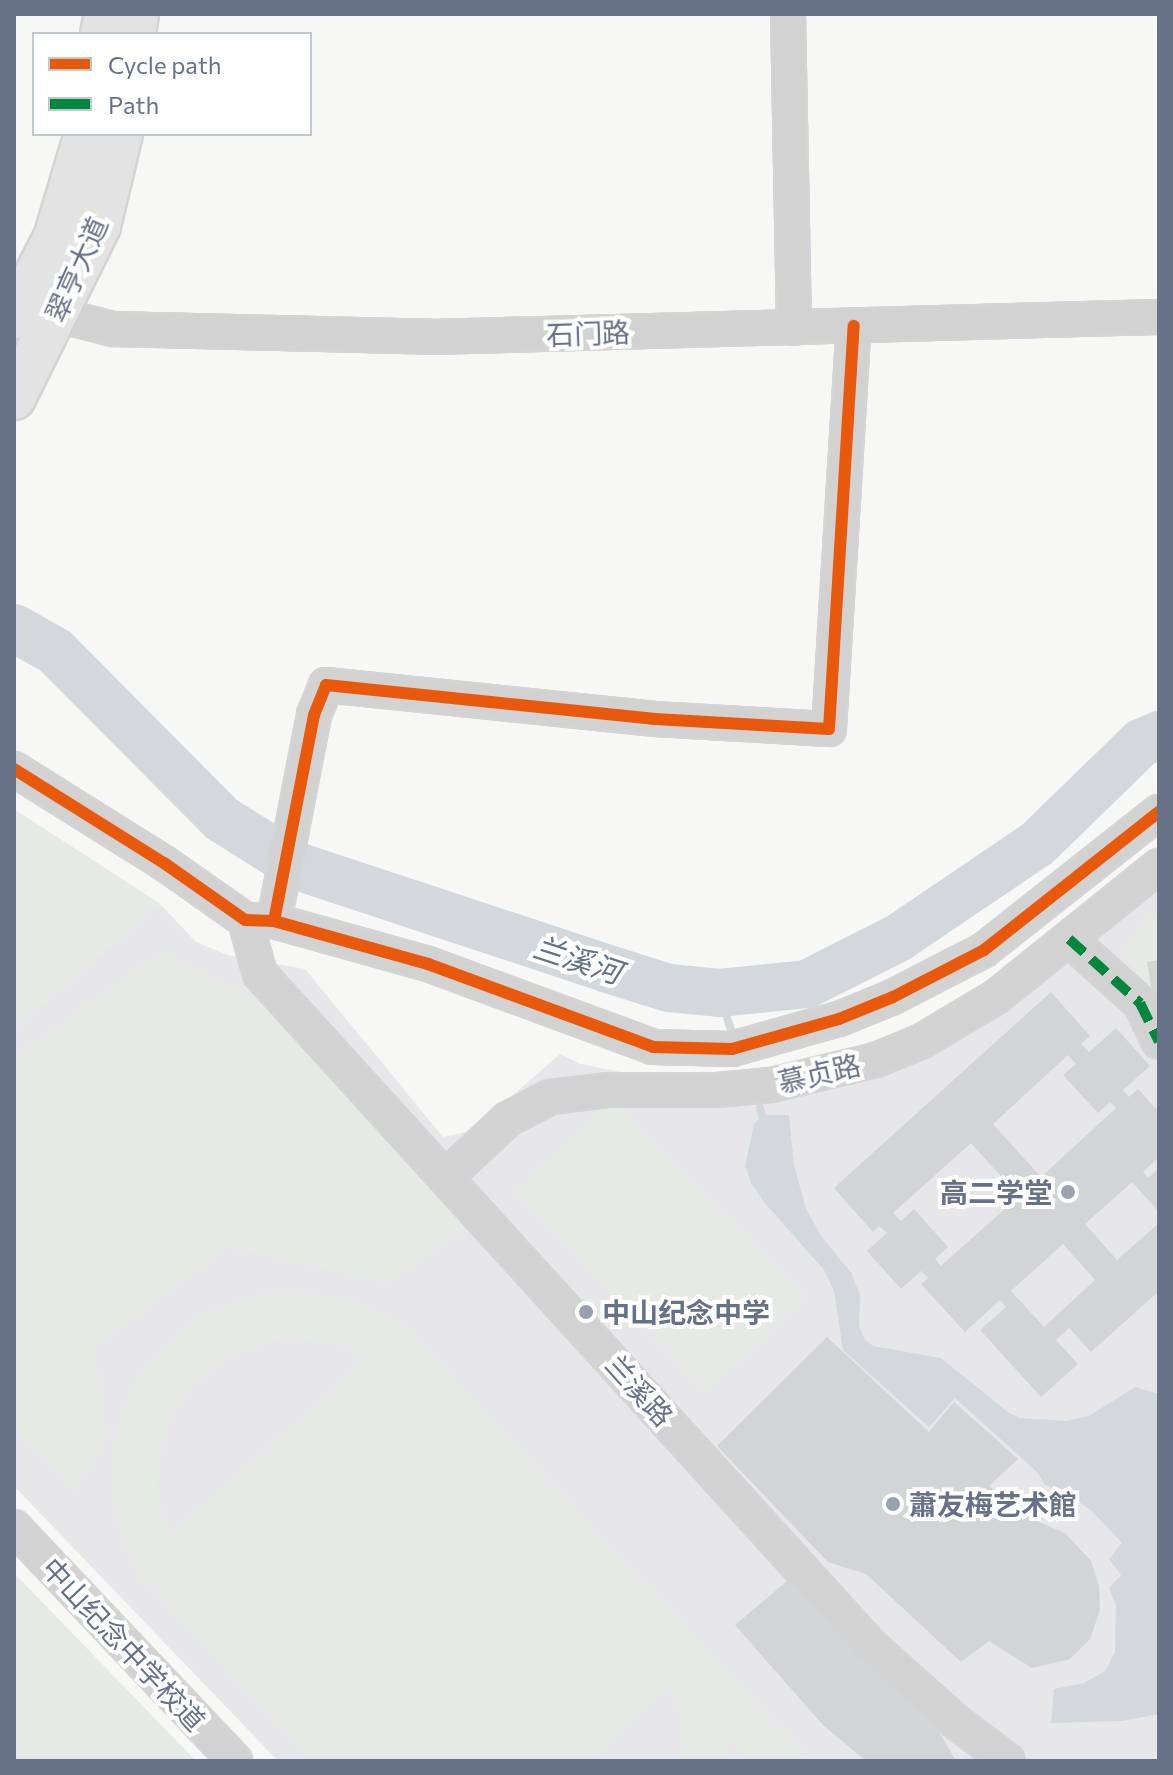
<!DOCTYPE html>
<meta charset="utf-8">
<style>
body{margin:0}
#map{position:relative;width:1173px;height:1775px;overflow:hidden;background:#f7f7f6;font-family:Commissioner,"Noto Sans SC",sans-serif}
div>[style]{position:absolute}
.built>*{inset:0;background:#e7e7e9}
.green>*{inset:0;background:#e6eae4;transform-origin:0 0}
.water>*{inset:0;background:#d3d8dc}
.stream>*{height:8px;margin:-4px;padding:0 4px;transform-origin:4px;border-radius:4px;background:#d3d8dc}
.river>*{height:48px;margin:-24px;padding:0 24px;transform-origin:24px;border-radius:24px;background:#d3d8dc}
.building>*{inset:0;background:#d3d4d5}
.roads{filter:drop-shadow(2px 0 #d3d4d5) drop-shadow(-2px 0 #d3d4d5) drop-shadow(0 2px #d3d4d5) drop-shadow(0 -2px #d3d4d5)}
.minor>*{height:32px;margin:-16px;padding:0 16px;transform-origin:16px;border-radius:16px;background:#d2d2d3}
.major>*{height:42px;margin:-21px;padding:0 21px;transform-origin:21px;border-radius:21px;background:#e3e3e4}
.quiet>*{height:10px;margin-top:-5px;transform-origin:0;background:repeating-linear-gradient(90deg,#00873e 0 20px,transparent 0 30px)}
.cycleway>*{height:12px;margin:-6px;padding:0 6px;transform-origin:6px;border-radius:6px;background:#e8590c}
.dots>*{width:22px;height:22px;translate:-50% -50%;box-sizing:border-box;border:4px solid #fff;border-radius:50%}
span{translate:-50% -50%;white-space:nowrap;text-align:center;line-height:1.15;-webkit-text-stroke:8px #fff;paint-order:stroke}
.street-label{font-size:28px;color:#677187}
.poi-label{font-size:28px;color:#677187;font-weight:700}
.right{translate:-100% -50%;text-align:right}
.left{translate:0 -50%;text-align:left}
.water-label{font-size:30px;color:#637383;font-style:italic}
.frame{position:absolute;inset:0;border:16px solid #677187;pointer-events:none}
.legend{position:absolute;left:32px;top:32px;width:280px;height:104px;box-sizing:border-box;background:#fff;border:2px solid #c2c6cf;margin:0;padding:10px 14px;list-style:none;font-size:24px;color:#677187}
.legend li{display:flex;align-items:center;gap:16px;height:40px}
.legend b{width:40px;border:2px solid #c2c6cf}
</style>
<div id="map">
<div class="built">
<div style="clip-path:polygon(1159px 849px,1159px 1761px,278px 1761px,14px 1486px,14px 1028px,159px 903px,196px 942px,228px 955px,305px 969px,443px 1137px,473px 1130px,560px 1054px,581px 1064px,646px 1077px,740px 1075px,820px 1058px,897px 1033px,976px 993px)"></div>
</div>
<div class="green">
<div style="clip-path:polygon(14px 809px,159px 903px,14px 1028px)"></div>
<div style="clip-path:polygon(1159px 909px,1159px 1008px,1123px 949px)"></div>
<div style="clip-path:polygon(163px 953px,276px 1010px,468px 1226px,387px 1282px,227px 1246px,93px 1346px,106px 1437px,73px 1490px,14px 1428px,14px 1058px)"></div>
<div style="left:613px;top:1100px;width:274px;height:135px;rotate:46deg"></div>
<div style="clip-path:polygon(evenodd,283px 1293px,338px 1297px,388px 1318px,410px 1333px,810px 1761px,754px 1761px,726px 1732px,725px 1761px,683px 1761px,682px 1715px,672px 1683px,586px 1761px,313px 1761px,142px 1576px,128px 1552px,113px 1500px,113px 1445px,130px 1393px,144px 1370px,182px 1331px,204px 1315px,255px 1296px,283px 1293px,295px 1337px,343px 1345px,369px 1358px,170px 1537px,158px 1504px,156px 1479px,163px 1431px,174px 1409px,188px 1388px,225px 1357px,270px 1340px,295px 1337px)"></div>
<div style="clip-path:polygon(14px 1573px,196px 1761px,14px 1761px)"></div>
</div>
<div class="water">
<div style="clip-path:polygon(762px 1115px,789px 1115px,794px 1165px,806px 1209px,822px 1237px,852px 1274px,860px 1296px,859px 1326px,865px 1340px,873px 1346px,941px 1358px,1009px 1413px,1020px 1418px,1065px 1421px,1089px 1416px,1135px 1387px,1159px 1394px,1159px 1714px,1122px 1721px,1051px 1723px,1054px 1689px,1084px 1683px,1105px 1671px,1115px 1652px,1116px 1606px,1109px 1588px,1121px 1575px,1109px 1559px,1122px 1543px,1092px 1511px,1066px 1493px,1045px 1485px,1037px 1472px,955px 1398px,929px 1427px,843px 1350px,834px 1291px,824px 1270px,764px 1202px,751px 1183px,745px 1166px,754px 1124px)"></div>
</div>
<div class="stream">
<div style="left:719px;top:993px;width:39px;rotate:72deg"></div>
<div style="left:760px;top:1108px;width:7px;rotate:74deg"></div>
</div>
<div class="river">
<div style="left:14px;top:628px;width:47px;rotate:29.3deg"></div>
<div style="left:55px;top:651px;width:237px;rotate:45.2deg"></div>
<div style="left:222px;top:819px;width:89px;rotate:32.1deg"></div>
<div style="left:297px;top:866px;width:324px;rotate:18.3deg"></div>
<div style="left:605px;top:968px;width:67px;rotate:17.4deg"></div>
<div style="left:669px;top:988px;width:50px;rotate:5.7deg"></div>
<div style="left:719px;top:993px;width:88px;rotate:-5.8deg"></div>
<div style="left:807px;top:984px;width:102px;rotate:-26.8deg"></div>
<div style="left:898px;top:938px;width:168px;rotate:-34.1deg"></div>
<div style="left:1037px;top:844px;width:145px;rotate:-44.2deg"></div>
<div style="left:1141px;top:743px;width:20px;rotate:-24deg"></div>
</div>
<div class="building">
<div style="clip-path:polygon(1159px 960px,1159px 995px,1153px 996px,1147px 962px)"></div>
<div style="clip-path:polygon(evenodd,1051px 992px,1090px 1036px,1081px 1044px,1089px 1052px,1116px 1028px,1150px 1066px,1123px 1090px,1129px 1097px,1138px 1089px,1159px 1112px,1159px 1157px,1143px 1172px,1148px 1178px,1159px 1168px,1159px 1212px,1132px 1182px,1085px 1224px,1117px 1260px,1159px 1223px,1159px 1291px,1091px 1352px,1069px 1328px,1056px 1340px,1078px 1364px,1041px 1397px,980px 1330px,1006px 1307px,1000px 1300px,965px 1332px,921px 1284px,928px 1278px,921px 1271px,901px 1289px,867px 1251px,887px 1233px,879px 1226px,873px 1232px,834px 1188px,1051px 992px,1068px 1055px,1076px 1064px,1063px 1075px,1098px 1113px,1110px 1102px,1116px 1108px,1041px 1177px,993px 1124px,1068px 1055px,1051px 992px,971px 1143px,1019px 1196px,941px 1266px,935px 1259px,948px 1247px,914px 1209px,901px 1221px,893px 1213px,971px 1143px,1051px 992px,1063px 1244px,1095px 1280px,1044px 1327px,1011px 1291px,1063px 1244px)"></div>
<div style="clip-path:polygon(827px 1337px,929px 1432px,954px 1402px,1018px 1459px,989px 1486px,1037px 1521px,1065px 1533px,1091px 1561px,1099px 1586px,1100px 1610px,1090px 1639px,1070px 1659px,1032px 1668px,989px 1641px,961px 1662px,866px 1574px,828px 1562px,717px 1446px)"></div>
<div style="clip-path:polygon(793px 1576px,932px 1720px,956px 1761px,866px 1761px,823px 1725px,735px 1625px)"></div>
</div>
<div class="roads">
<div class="minor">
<div style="left:788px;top:14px;width:314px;rotate:88.9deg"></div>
<div style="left:35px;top:309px;width:81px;rotate:14.4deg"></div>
<div style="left:113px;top:329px;width:319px;rotate:1.4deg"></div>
<div style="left:432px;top:337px;width:727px;rotate:-1.58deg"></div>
<div style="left:14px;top:769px;width:177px;rotate:32.1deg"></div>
<div style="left:164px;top:863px;width:99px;rotate:35.1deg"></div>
<div style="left:245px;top:920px;width:29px;rotate:2deg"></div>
<div style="left:274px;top:921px;width:160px;rotate:15.6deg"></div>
<div style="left:428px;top:964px;width:240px;rotate:20.2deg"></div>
<div style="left:653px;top:1047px;width:79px;rotate:1.5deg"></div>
<div style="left:732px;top:1049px;width:111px;rotate:-15.7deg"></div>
<div style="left:839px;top:1019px;width:58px;rotate:-22.2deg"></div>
<div style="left:893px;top:997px;width:102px;rotate:-27.3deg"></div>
<div style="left:984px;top:950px;width:223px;rotate:-38.3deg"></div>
<div style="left:245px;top:920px;width:56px;rotate:74.5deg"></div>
<div style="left:260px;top:974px;width:910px;rotate:47.72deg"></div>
<div style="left:872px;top:1647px;width:111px;rotate:41.7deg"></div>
<div style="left:955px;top:1721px;width:66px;rotate:37deg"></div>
<div style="left:274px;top:921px;width:210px;rotate:-79deg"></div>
<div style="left:314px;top:715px;width:32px;rotate:-68deg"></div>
<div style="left:326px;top:685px;width:331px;rotate:5.9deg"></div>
<div style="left:655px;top:719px;width:174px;rotate:3.3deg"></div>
<div style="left:829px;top:729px;width:404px;rotate:-86.5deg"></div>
<div style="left:1069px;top:939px;width:96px;rotate:42deg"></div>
<div style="left:1140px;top:1003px;width:43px;rotate:64deg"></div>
<div style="left:447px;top:1176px;width:83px;rotate:-43.1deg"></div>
<div style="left:508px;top:1119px;width:47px;rotate:-27.6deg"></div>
<div style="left:550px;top:1097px;width:58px;rotate:-6.9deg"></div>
<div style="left:608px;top:1090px;width:109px"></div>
<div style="left:717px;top:1090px;width:54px;rotate:-5.3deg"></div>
<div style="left:771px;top:1085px;width:108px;rotate:-13.4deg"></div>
<div style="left:876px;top:1060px;width:50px;rotate:-22.4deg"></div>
<div style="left:922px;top:1041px;width:86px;rotate:-30.7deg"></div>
<div style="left:996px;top:997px;width:209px;rotate:-38.8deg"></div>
<div style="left:14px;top:1527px;width:322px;rotate:46.6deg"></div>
</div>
<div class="major">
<div style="left:102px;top:34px;width:20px;rotate:-79deg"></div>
<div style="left:134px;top:34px;width:20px;rotate:-81deg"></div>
<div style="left:14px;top:317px;width:89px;rotate:-62.6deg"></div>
<div style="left:55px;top:238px;width:109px;rotate:-73.4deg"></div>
<div style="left:14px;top:398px;width:192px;rotate:-63.7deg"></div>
<div style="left:99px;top:226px;width:95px;rotate:-76.6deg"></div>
</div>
</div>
<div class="quiet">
<div style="left:1069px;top:939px;width:96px;rotate:42deg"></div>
<div style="left:1140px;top:1003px;width:43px;rotate:64deg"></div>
</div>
<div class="cycleway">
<div style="left:14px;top:769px;width:177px;rotate:32.1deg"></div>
<div style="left:164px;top:863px;width:99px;rotate:35.1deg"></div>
<div style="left:245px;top:920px;width:29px;rotate:2deg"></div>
<div style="left:274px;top:921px;width:160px;rotate:15.6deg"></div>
<div style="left:428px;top:964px;width:240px;rotate:20.2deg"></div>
<div style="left:653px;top:1047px;width:79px;rotate:1.5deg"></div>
<div style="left:732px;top:1049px;width:111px;rotate:-15.7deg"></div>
<div style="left:839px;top:1019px;width:58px;rotate:-22.2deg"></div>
<div style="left:893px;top:997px;width:102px;rotate:-27.3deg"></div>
<div style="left:984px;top:950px;width:223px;rotate:-38.3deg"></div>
<div style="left:274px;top:921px;width:210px;rotate:-79deg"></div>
<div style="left:314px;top:715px;width:32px;rotate:-68deg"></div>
<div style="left:326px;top:685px;width:331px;rotate:5.9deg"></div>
<div style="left:655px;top:719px;width:174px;rotate:3.3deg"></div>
<div style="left:829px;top:729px;width:404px;rotate:-86.5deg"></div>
</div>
<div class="dots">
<div style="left:1068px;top:1192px;background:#99a0ae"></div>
<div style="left:586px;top:1312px;background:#99a0ae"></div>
<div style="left:893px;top:1504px;background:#99a0ae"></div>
</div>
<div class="street-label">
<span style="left:76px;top:269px;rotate:-66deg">翠亨大道</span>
<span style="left:588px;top:333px;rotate:-2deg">石门路</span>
<span style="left:819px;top:1073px;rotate:-13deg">慕贞路</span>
<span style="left:640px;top:1390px;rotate:48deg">兰溪路</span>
<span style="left:124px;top:1644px;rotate:47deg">中山纪念中学校道</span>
</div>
<div class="poi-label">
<span class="right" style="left:1052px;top:1192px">高二学堂</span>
<span class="left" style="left:602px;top:1312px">中山纪念中学</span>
<span class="left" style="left:909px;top:1504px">蕭友梅艺术館</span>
</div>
<div class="water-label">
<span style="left:578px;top:959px;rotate:18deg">兰溪河</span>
</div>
<div class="frame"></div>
<ul class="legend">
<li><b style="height:10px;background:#e8590c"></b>Cycle path</li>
<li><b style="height:10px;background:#00873e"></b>Path</li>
</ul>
</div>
